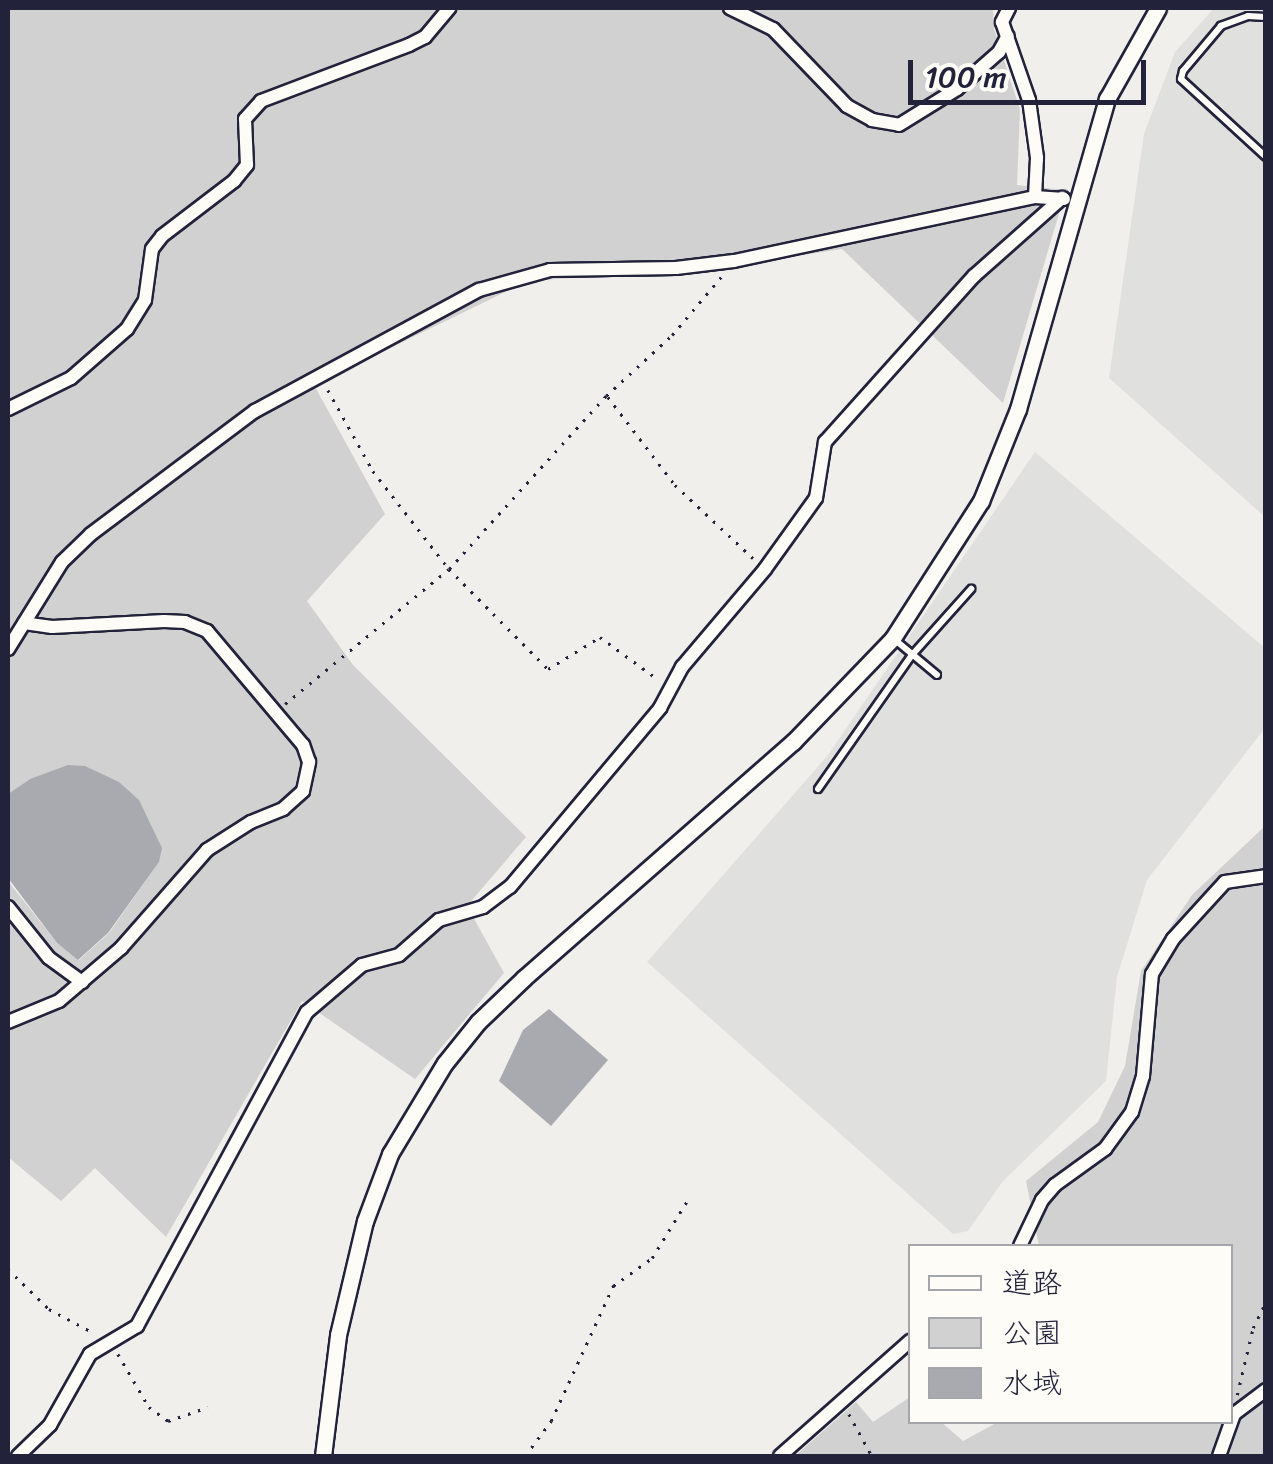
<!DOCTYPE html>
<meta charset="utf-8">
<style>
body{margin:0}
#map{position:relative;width:1273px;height:1464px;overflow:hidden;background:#f0efec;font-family:Sriracha,"Klee One",sans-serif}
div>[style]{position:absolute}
.built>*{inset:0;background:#e0e0df}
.green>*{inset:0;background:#d2d1d1}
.water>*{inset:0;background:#a9a9b0}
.path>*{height:2.5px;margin-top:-1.25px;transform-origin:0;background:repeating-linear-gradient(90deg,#22223b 0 2.5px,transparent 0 10.5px)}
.roads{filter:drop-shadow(2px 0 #22223b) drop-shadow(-2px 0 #22223b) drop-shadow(0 2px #22223b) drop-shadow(0 -2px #22223b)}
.service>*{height:6px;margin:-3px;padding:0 3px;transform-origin:3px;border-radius:3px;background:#fdfcf7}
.minor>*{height:12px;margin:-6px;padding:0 6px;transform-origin:6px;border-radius:6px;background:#fdfcf7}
.tertiary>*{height:15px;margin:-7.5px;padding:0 7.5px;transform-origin:7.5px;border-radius:7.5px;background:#fdfcf7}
span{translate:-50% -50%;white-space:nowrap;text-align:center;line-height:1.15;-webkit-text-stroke:8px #fdfcf7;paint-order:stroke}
.frame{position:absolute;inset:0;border:10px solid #22223b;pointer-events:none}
.legend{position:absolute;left:908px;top:1244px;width:325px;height:180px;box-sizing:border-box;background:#fdfcf7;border:2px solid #a5a5ac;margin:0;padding:12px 18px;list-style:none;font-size:30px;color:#22223b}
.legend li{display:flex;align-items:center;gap:20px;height:50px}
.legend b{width:50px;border:2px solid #a5a5ac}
.scale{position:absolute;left:908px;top:60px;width:238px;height:45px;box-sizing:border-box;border:5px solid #22223b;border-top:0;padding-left:12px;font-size:30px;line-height:35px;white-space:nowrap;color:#22223b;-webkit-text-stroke:8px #fdfcf7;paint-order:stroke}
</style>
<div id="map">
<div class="built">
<div style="clip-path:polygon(1214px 8px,1265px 8px,1265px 517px,1109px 378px,1144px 134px,1175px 52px)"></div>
<div style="clip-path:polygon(1035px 452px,1265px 648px,1265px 728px,1147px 880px,1117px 977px,1106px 1081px,1003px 1181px,968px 1231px,953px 1234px,647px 962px,828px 755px)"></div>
</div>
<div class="green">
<div style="clip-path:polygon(8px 8px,993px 8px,994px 29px,1020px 110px,1017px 185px,1066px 190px,1003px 403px,842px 249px,712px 269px,528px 281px,314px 385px,385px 514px,307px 601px,353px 665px,526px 837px,467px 906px,504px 973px,415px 1079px,302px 1001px,166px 1237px,95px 1168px,61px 1201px,8px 1157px,8px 881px,57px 943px,79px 960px,109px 933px,159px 862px,30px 779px,8px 794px)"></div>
<div style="clip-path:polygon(1265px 826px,1265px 1456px,795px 1456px,856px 1402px,873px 1422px,910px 1397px,910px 1422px,941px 1422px,963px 1441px,998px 1422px,1230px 1422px,1230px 1246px,1039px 1246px,1026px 1181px,1098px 1122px,1125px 1066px,1141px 971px,1192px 895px)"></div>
</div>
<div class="water">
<div style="clip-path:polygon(68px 765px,85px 766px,119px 782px,139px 800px,162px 848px,159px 862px,108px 933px,78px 960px,57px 943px,8px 878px,8px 794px,30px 779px)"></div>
<div style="clip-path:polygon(549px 1009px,608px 1060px,551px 1126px,499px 1081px,523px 1030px)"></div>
</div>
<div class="path">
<div style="left:328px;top:390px;width:93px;rotate:60.9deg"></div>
<div style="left:373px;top:471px;width:124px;rotate:52.2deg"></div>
<div style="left:449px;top:569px;width:141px;rotate:45.3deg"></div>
<div style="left:548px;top:669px;width:61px;rotate:-31.6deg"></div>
<div style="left:600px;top:637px;width:73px;rotate:36.1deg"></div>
<div style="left:608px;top:397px;width:111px;rotate:52.7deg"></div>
<div style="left:675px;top:485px;width:107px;rotate:43.1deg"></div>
<div style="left:285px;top:704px;width:212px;rotate:-39.5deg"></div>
<div style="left:449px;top:569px;width:234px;rotate:-47.8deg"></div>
<div style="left:606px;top:396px;width:90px;rotate:-42.7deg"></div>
<div style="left:672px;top:335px;width:76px;rotate:-49.8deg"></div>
<div style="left:8px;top:1269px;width:57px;rotate:44.3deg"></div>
<div style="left:49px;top:1309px;width:51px;rotate:28.1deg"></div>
<div style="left:118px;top:1354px;width:61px;rotate:59.7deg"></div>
<div style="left:149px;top:1407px;width:24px;rotate:36deg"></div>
<div style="left:168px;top:1421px;width:42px;rotate:-19.3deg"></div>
<div style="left:1237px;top:1395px;width:69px;rotate:-76.6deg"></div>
<div style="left:1253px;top:1328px;width:30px;rotate:-64deg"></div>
<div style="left:849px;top:1414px;width:48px;rotate:61.3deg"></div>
<div style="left:525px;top:1456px;width:44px;rotate:-53.4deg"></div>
<div style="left:551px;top:1421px;width:149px;rotate:-65.3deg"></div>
<div style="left:613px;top:1286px;width:48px;rotate:-35.7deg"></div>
<div style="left:652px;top:1258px;width:67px;rotate:-58.4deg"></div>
</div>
<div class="roads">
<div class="service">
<div style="left:1266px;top:17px;width:18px;rotate:-177deg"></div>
<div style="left:1248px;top:16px;width:29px;rotate:160deg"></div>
<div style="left:1221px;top:26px;width:59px;rotate:130.2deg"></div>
<div style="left:1183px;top:71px;width:8px;rotate:104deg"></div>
<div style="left:1181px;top:79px;width:115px;rotate:42.5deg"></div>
<div style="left:894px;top:639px;width:56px;rotate:39.9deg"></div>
<div style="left:818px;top:789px;width:164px;rotate:-55deg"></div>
<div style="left:912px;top:655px;width:89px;rotate:-48.2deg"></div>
</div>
<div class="minor">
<div style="left:730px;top:8px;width:48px;rotate:26deg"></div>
<div style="left:773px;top:29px;width:107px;rotate:46.1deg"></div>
<div style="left:847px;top:106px;width:29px;rotate:29deg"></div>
<div style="left:872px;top:120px;width:27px;rotate:10deg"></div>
<div style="left:899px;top:125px;width:68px;rotate:-31.8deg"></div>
<div style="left:957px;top:89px;width:56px;rotate:-41.4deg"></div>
<div style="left:999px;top:52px;width:18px;rotate:-61deg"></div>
<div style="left:1009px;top:8px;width:16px;rotate:117deg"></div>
<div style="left:1002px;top:22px;width:83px;rotate:70.9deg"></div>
<div style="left:1029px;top:100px;width:59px;rotate:82.1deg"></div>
<div style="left:1037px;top:158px;width:39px;rotate:93deg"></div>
<div style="left:8px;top:409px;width:70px;rotate:-26.2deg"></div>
<div style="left:71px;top:378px;width:74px;rotate:-41.2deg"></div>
<div style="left:127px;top:329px;width:34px;rotate:-58deg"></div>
<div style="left:145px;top:300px;width:51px;rotate:-82.2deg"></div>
<div style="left:152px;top:249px;width:16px;rotate:-52deg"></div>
<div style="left:162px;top:236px;width:91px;rotate:-37.4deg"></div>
<div style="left:234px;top:181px;width:21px;rotate:-51deg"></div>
<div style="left:247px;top:165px;width:46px;rotate:-92.5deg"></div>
<div style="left:245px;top:119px;width:24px;rotate:-48deg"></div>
<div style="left:261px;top:101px;width:158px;rotate:-20.7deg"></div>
<div style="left:409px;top:45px;width:18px;rotate:-27deg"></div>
<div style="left:425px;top:37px;width:38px;rotate:-50deg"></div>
<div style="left:8px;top:649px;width:102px;rotate:-58.2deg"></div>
<div style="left:62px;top:562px;width:40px;rotate:-44deg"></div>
<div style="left:91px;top:534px;width:205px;rotate:-36.9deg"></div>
<div style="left:255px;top:411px;width:255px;rotate:-28.4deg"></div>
<div style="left:479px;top:290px;width:74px;rotate:-15.7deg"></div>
<div style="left:550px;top:270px;width:126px;rotate:-0.9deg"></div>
<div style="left:676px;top:268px;width:58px;rotate:-6.9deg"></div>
<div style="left:734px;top:261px;width:308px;rotate:-12deg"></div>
<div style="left:1035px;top:197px;width:29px;rotate:4deg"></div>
<div style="left:8px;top:907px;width:65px;rotate:51.2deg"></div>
<div style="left:49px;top:958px;width:41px;rotate:36deg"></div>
<div style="left:8px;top:1022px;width:55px;rotate:-22.4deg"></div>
<div style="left:59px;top:1001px;width:82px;rotate:-40.5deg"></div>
<div style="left:121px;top:948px;width:130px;rotate:-48.7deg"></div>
<div style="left:207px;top:850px;width:52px;rotate:-32.5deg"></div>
<div style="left:251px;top:822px;width:35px;rotate:-22deg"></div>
<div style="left:283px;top:809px;width:27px;rotate:-42deg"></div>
<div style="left:303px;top:791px;width:30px;rotate:-78deg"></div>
<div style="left:309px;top:762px;width:18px;rotate:-109deg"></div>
<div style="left:303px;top:745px;width:149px;rotate:-130.1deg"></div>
<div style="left:207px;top:631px;width:24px;rotate:-158deg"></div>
<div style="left:185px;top:622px;width:21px;rotate:-177deg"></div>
<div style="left:164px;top:621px;width:112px;rotate:176.9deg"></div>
<div style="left:52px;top:627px;width:28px;rotate:-172deg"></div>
<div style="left:1020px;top:1246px;width:51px;rotate:-64.4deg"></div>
<div style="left:1042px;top:1200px;width:20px;rotate:-49deg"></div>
<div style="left:1055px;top:1185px;width:62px;rotate:-35.8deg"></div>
<div style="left:1105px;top:1149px;width:46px;rotate:-53.9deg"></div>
<div style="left:1132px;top:1112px;width:38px;rotate:-73deg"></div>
<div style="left:1143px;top:1076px;width:102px;rotate:-85deg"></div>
<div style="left:1152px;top:974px;width:41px;rotate:-59deg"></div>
<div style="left:1173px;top:939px;width:77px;rotate:-47.6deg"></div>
<div style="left:1225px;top:882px;width:41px;rotate:-8.3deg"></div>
<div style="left:18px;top:1456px;width:45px;rotate:-44.1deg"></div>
<div style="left:50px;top:1425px;width:81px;rotate:-60.6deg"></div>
<div style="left:90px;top:1354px;width:55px;rotate:-30.8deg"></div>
<div style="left:137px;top:1326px;width:357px;rotate:-61.6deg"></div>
<div style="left:307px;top:1012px;width:72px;rotate:-40.5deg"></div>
<div style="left:362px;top:965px;width:38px;rotate:-15deg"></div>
<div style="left:399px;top:955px;width:53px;rotate:-41.2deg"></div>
<div style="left:439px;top:920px;width:46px;rotate:-16.5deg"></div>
<div style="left:483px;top:907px;width:34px;rotate:-37deg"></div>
<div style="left:510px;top:887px;width:234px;rotate:-50deg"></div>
<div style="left:660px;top:708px;width:47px;rotate:-61.8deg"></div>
<div style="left:682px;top:667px;width:128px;rotate:-49.7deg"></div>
<div style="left:765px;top:569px;width:87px;rotate:-54.3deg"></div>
<div style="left:816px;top:498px;width:57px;rotate:-80.9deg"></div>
<div style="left:825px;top:442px;width:223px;rotate:-48.1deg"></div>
<div style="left:974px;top:276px;width:118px;rotate:-41.6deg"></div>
<div style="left:780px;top:1456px;width:174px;rotate:-41.5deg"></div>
<div style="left:1219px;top:1456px;width:45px;rotate:-70.3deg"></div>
<div style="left:1234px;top:1414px;width:40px;rotate:-37deg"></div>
</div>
<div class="tertiary">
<div style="left:323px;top:1456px;width:122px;rotate:-82.9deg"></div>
<div style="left:338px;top:1335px;width:117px;rotate:-76.7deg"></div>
<div style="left:365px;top:1221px;width:72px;rotate:-69.5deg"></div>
<div style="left:390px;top:1154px;width:106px;rotate:-58.9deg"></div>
<div style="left:445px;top:1063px;width:53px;rotate:-51.2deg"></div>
<div style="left:478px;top:1022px;width:64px;rotate:-43.7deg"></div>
<div style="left:524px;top:978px;width:358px;rotate:-41.3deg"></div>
<div style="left:793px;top:742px;width:144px;rotate:-46.1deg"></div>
<div style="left:893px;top:638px;width:163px;rotate:-57.3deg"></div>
<div style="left:981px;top:501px;width:99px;rotate:-68.1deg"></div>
<div style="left:1018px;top:409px;width:323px;rotate:-74deg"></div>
<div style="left:1107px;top:99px;width:104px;rotate:-60.7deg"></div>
</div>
</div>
<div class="frame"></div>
<ul class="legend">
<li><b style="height:12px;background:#fdfcf7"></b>道路</li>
<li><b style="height:28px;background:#d2d1d1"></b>公園</li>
<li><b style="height:28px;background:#a9a9b0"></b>水域</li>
</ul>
<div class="scale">100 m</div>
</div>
